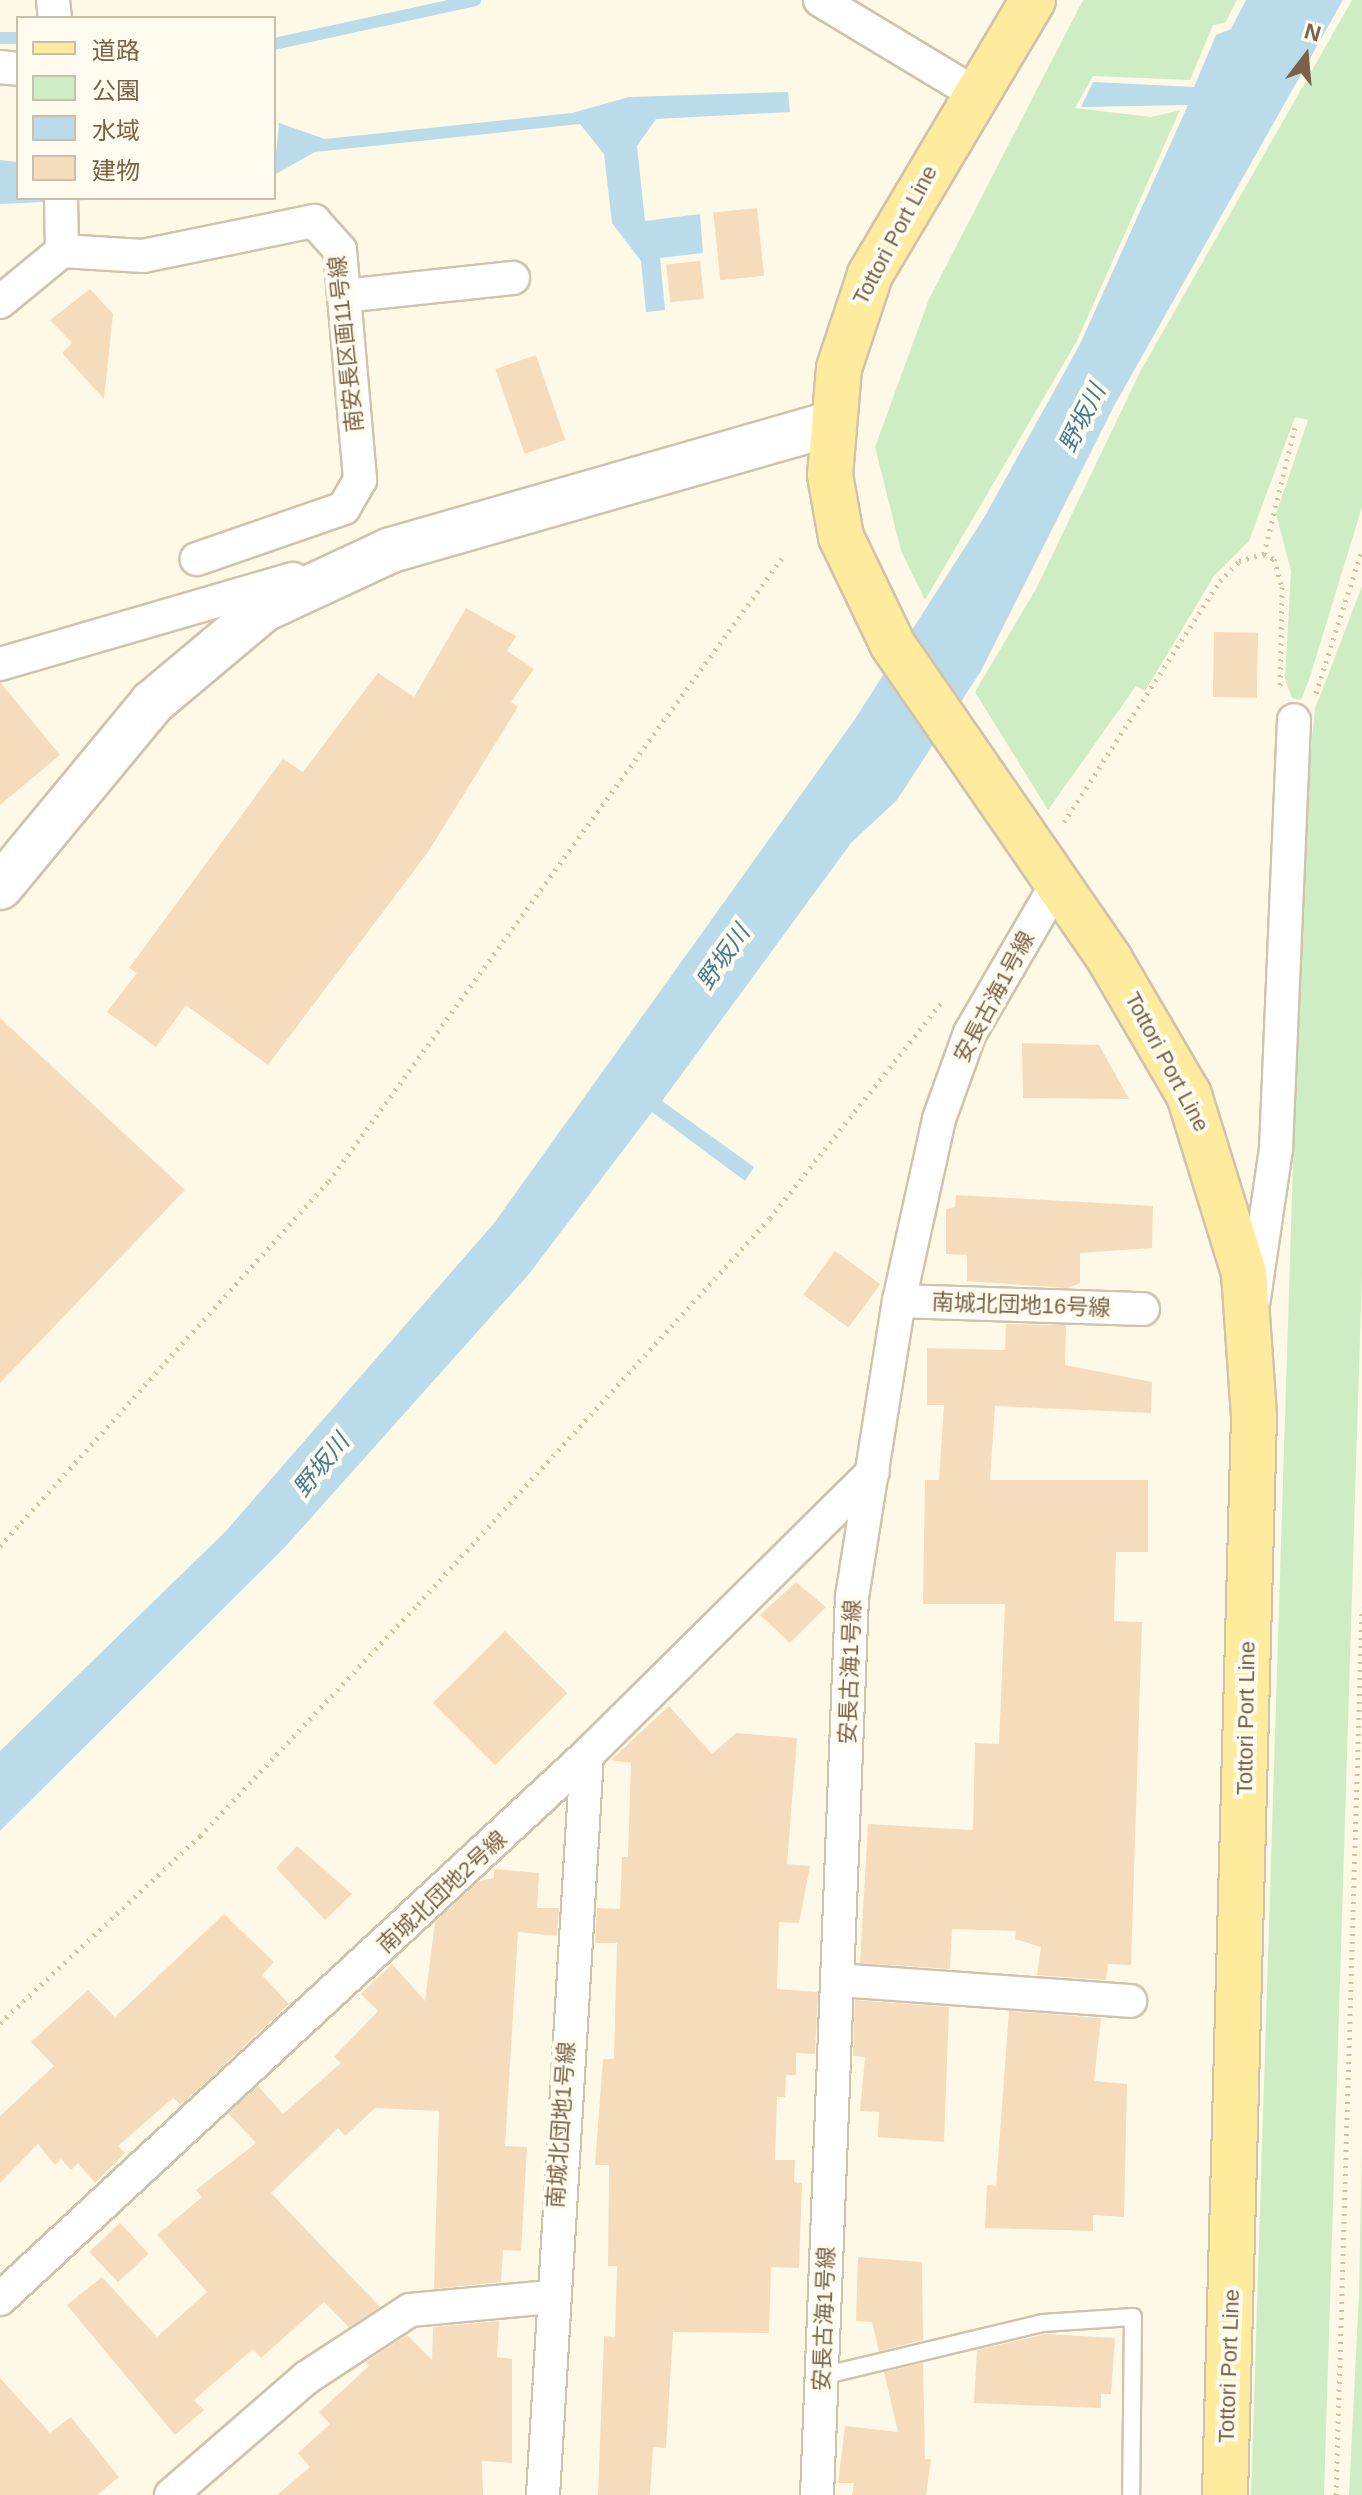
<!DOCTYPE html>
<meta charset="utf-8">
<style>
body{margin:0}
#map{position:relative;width:1362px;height:2495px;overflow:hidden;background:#fef9e7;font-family:Arial,"Noto Sans JP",sans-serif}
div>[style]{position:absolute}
.green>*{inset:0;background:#ceedc4}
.water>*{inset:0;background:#b9dbea}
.stream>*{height:12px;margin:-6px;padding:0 6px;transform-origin:6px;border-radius:6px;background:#b9dbea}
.building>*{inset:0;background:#f5dcbc;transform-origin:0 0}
.path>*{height:5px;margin-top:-2.5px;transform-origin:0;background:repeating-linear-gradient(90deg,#dbc09f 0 2px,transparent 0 8px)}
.roads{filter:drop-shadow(2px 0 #d1c2ab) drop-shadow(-2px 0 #d1c2ab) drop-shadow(0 2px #d1c2ab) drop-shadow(0 -2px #d1c2ab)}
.lane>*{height:16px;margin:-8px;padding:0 8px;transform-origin:8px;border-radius:8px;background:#fff}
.street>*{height:32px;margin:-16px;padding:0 16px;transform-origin:16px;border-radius:16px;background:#fff}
.secondary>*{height:44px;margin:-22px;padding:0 22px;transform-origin:22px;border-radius:22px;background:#fff}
.primary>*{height:44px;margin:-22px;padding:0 22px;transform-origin:22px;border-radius:22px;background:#ffeb9d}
span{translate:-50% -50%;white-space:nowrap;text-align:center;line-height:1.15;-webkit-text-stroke:8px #fffbef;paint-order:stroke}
.street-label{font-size:22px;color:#7a6249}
.water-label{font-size:24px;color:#427b96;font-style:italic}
.legend{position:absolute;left:16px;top:16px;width:260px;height:184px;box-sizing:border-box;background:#fffbef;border:2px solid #cabead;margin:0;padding:10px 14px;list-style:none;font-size:24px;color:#7a6249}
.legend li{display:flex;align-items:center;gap:16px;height:40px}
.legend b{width:40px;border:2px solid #cabead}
.north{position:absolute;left:1266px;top:16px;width:80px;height:80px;-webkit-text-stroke:6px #fffbef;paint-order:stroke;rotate:16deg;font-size:22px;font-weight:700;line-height:32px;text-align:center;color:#7a6249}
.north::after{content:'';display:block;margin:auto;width:28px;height:36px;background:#7a6249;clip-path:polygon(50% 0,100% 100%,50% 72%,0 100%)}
</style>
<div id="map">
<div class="green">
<div style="clip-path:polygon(1083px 0,1237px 0,1225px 23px,1213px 25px,1190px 80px,1093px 76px,1075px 108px,1151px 117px,1180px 110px,1077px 341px,925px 600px,901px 551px,875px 447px,929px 299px)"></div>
<div style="clip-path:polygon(1352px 0,1362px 0,1362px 507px,1309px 680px,1301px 700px,1292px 698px,1285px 679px,1291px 571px,1276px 514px,1308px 420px,1295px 417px,1249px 541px,1214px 576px,1145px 691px,1136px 686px,1048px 810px,975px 692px,1037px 587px,1140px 372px)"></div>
<div style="clip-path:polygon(1362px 586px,1362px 1273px,1324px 2495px,1251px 2495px,1304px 815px,1315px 709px)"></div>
<div style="clip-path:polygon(1362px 2144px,1362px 2495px,1349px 2495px,1359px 2293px)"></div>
</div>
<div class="water">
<div style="clip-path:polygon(1246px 0,1343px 0,1114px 406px,981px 671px,897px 800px,851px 843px,662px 1101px,754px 1167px,745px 1181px,652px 1112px,529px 1274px,285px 1547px,0 1831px,0 1751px,226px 1531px,495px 1222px,855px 719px,985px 516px,1080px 344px,1188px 105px,1081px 107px,1093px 82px,1194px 87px,1216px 35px,1231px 29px)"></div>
<div style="clip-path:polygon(788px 92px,790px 112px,656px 119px,637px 146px,645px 221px,700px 214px,703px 253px,660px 258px,665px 310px,646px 312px,641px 261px,612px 223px,604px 154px,580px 124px,315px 152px,274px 175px,279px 123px,325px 139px,572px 113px,629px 97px)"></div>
<div style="clip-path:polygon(0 160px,18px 162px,18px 198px,130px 198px,0 204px)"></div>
</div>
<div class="stream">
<div style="left:0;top:38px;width:18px"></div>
<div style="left:274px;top:44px;width:206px;rotate:-12.3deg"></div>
</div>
<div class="building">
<div style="left:757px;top:208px;width:68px;height:44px;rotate:84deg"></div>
<div style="left:700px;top:261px;width:38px;height:34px;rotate:84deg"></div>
<div style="clip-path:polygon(90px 289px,113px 314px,104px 399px,62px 353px,72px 343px,50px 320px)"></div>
<div style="left:536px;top:355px;width:90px;height:43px;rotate:71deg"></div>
<div style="clip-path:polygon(466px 608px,516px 636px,507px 651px,534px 669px,511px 702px,518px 707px,428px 852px,268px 1065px,186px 1005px,156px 1047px,107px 1012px,137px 973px,129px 968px,283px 759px,303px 772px,378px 673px,414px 697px)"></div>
<div style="left:1214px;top:632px;width:44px;height:65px;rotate:1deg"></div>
<div style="clip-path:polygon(0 682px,60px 755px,0 805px)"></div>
<div style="clip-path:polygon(0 1018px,185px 1190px,0 1383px)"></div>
<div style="clip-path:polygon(1022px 1043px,1099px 1045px,1129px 1099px,1023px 1098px)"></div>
<div style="clip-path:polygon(956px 1195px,1153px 1206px,1152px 1248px,1080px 1253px,1080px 1283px,1067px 1288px,967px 1281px,967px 1255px,946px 1254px,946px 1209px,955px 1207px)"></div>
<div style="left:835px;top:1251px;width:56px;height:54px;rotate:36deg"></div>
<div style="clip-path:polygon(1006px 1324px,1066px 1325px,1065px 1365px,1152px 1382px,1151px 1413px,995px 1406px,990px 1480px,1148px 1480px,1148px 1552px,1116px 1552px,1114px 1621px,1142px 1622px,1131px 1965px,1108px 1964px,1106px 1980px,1037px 1975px,1041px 1947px,1015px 1939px,1016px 1931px,952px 1929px,950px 1969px,860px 1963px,868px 1824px,973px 1830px,975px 1743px,999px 1744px,1005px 1604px,923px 1604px,925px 1480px,939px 1480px,944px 1405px,927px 1405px,927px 1348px,1005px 1350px)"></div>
<div style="clip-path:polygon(796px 1582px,826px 1607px,790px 1643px,760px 1615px)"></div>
<div style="left:505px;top:1631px;width:88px;height:102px;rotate:45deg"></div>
<div style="clip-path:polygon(669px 1706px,712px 1754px,736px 1733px,797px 1738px,787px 1864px,810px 1866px,799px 1923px,779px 1922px,777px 1989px,818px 1992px,815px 2054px,796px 2053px,796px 2075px,786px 2075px,785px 2097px,777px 2097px,775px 2160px,795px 2160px,794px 2182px,802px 2183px,799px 2268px,771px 2267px,769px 2333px,673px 2332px,666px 2448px,653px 2447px,650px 2495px,598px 2495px,604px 2336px,615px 2337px,617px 2266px,608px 2266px,609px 2165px,595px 2165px,603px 2059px,614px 2059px,617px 1943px,595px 1943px,597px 1908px,620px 1909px,622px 1857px,628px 1857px,631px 1763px,611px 1760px)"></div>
<div style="clip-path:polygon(297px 1846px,352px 1894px,325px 1920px,276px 1868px)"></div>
<div style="clip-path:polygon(494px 1869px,539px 1873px,537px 1908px,559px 1908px,557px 1936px,518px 1932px,505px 2146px,527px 2147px,521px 2251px,503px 2250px,501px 2282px,434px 2289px,439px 2111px,375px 2108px,345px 2136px,338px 2128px,271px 2193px,380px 2307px,349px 2327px,324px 2302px,261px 2358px,253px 2349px,194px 2400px,204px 2410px,175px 2435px,67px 2305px,102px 2277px,157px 2337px,207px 2292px,157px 2235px,202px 2197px,196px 2190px,256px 2143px,228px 2113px,258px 2086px,283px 2114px,341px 2063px,334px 2057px,378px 2011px,361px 1994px,392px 1964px,425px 2001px,435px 1922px,479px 1881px,494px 1878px)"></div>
<div style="clip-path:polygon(224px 1914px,274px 1962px,262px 1975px,289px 2004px,181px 2105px,173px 2098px,118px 2146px,125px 2153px,95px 2183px,78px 2163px,71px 2170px,61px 2159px,55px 2165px,38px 2144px,0 2183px,0 2116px,54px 2066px,31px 2042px,88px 1990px,115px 2017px)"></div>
<div style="clip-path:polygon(855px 2000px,949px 2007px,944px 2142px,878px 2137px,879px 2112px,860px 2111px,865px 2057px,853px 2056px)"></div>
<div style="clip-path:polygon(1009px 2011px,1101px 2018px,1094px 2081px,1127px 2084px,1124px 2217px,1093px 2215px,1093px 2231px,985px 2228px,987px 2185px,996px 2186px)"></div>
<div style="left:120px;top:2223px;width:42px;height:42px;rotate:47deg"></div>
<div style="clip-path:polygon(858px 2257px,922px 2262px,923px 2340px,879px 2351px,872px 2322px,856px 2321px)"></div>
<div style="clip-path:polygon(499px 2321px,497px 2357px,512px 2359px,512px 2463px,482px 2461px,483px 2495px,277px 2495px,310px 2467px,298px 2453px,330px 2424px,319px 2412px,369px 2366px,366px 2362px,407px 2335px,432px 2360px,433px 2327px)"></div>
<div style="clip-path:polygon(1046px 2334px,1115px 2338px,1111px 2394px,1101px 2394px,1101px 2408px,974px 2403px,977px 2350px)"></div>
<div style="clip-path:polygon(923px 2363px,925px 2459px,931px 2459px,926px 2495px,852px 2495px,854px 2483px,838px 2483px,845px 2426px,898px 2432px,884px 2372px)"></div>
<div style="clip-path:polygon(0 2378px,50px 2433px,71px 2417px,119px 2477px,97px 2495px,0 2495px)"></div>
</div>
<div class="path">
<div style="left:1264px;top:554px;width:135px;rotate:-76.3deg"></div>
<div style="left:1316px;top:693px;width:150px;rotate:-72.2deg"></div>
<div style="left:1064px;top:822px;width:287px;rotate:-57.1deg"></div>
<div style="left:1220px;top:581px;width:28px;rotate:-46deg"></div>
<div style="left:1239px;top:561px;width:26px;rotate:-16deg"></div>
<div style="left:1264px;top:554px;width:11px;rotate:27deg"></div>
<div style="left:1274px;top:559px;width:29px;rotate:74deg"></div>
<div style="left:1282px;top:587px;width:101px;rotate:91.1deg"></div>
<div style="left:0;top:1546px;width:491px;rotate:-48deg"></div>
<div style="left:329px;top:1181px;width:770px;rotate:-53.98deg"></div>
<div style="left:0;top:2023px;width:274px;rotate:-43.1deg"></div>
<div style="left:200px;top:1836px;width:318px;rotate:-46.8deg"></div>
<div style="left:418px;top:1604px;width:522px;rotate:-47.64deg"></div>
<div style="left:770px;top:1218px;width:276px;rotate:-51.5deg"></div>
<div style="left:1336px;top:2495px;width:888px;rotate:-88.32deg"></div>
</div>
<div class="roads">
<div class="lane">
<div style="left:822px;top:2376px;width:227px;rotate:-13.5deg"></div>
<div style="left:1043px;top:2323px;width:90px;rotate:-3.8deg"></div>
<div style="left:1133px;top:2317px;width:178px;rotate:90.6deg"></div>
</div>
<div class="street">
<div style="left:53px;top:0;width:18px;rotate:84deg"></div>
<div style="left:820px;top:0;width:182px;rotate:31.1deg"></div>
<div style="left:0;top:67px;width:18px;rotate:6deg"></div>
<div style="left:61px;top:198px;width:53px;rotate:88.9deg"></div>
<div style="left:344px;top:296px;width:170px;rotate:-6.1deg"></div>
<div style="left:0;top:302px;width:80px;rotate:-39.4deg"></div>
<div style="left:62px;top:251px;width:81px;rotate:3.5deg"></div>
<div style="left:143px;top:256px;width:175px;rotate:-11.6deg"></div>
<div style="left:314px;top:221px;width:39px;rotate:48deg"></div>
<div style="left:340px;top:250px;width:231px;rotate:85deg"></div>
<div style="left:360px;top:480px;width:32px;rotate:120deg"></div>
<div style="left:344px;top:508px;width:156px;rotate:160.9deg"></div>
<div style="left:0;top:664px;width:305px;rotate:-16.2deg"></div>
<div style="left:1254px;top:1298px;width:151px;rotate:-81.6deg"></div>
<div style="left:1276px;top:1149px;width:429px;rotate:-87.6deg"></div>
<div style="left:899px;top:1301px;width:244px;rotate:1.9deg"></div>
<div style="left:838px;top:1980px;width:293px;rotate:4.1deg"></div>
<div style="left:0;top:2299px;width:800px;rotate:-42.82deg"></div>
<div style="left:587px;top:1755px;width:402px;rotate:-44.7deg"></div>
<div style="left:171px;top:2495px;width:179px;rotate:-40.9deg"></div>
<div style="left:306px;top:2378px;width:124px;rotate:-33.2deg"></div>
<div style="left:410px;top:2310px;width:141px;rotate:-5.3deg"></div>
<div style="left:543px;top:2495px;width:741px;rotate:-86.6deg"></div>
<div style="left:817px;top:2495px;width:899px;rotate:-87.77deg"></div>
<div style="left:852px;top:1597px;width:300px;rotate:-81deg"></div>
<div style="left:899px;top:1301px;width:186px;rotate:-77.6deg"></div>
<div style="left:939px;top:1119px;width:91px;rotate:-70.2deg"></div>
<div style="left:970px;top:1033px;width:171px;rotate:-59.8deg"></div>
</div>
<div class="secondary">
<div style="left:0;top:887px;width:239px;rotate:-50.4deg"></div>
<div style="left:152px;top:703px;width:146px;rotate:-40deg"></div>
<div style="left:264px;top:609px;width:140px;rotate:-24.9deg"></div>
<div style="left:391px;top:550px;width:457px;rotate:-16deg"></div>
</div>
<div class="primary">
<div style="left:1033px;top:0;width:320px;rotate:120.7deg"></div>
<div style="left:870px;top:275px;width:98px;rotate:108.4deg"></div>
<div style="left:839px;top:368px;width:107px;rotate:94.8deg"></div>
<div style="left:830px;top:475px;width:63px;rotate:79.9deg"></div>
<div style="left:841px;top:537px;width:120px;rotate:64.3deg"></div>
<div style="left:893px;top:645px;width:383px;rotate:55.4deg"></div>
<div style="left:1110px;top:960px;width:156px;rotate:59.7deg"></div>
<div style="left:1189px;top:1095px;width:186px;rotate:72.8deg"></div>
<div style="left:1244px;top:1273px;width:143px;rotate:86deg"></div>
<div style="left:1254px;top:1416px;width:1079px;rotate:91.54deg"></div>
</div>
</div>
<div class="street-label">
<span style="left:895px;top:235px;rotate:-62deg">Tottori Port Line</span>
<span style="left:346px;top:344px;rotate:-96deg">南安長区画11号線</span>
<span style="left:994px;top:997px;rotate:-62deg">安長古海1号線</span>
<span style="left:1167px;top:1062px;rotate:62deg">Tottori Port Line</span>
<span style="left:1021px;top:1305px;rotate:2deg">南城北団地16号線</span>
<span style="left:850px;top:1672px;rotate:-88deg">安長古海1号線</span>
<span style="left:1246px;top:1718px;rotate:-89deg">Tottori Port Line</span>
<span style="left:442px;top:1892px;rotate:-43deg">南城北団地2号線</span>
<span style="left:561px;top:2125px;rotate:-86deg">南城北団地1号線</span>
<span style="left:824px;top:2319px;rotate:-88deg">安長古海1号線</span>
<span style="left:1229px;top:2366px;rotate:-88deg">Tottori Port Line</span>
</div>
<div class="water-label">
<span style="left:1082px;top:418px;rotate:-63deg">野坂川</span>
<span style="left:723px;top:957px;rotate:-55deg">野坂川</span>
<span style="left:321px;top:1465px;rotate:-51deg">野坂川</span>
</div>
<ul class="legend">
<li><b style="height:10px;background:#ffeb9d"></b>道路</li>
<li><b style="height:22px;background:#ceedc4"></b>公園</li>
<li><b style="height:22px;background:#b9dbea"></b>水域</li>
<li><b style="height:22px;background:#f5dcbc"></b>建物</li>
</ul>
<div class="north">N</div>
</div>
